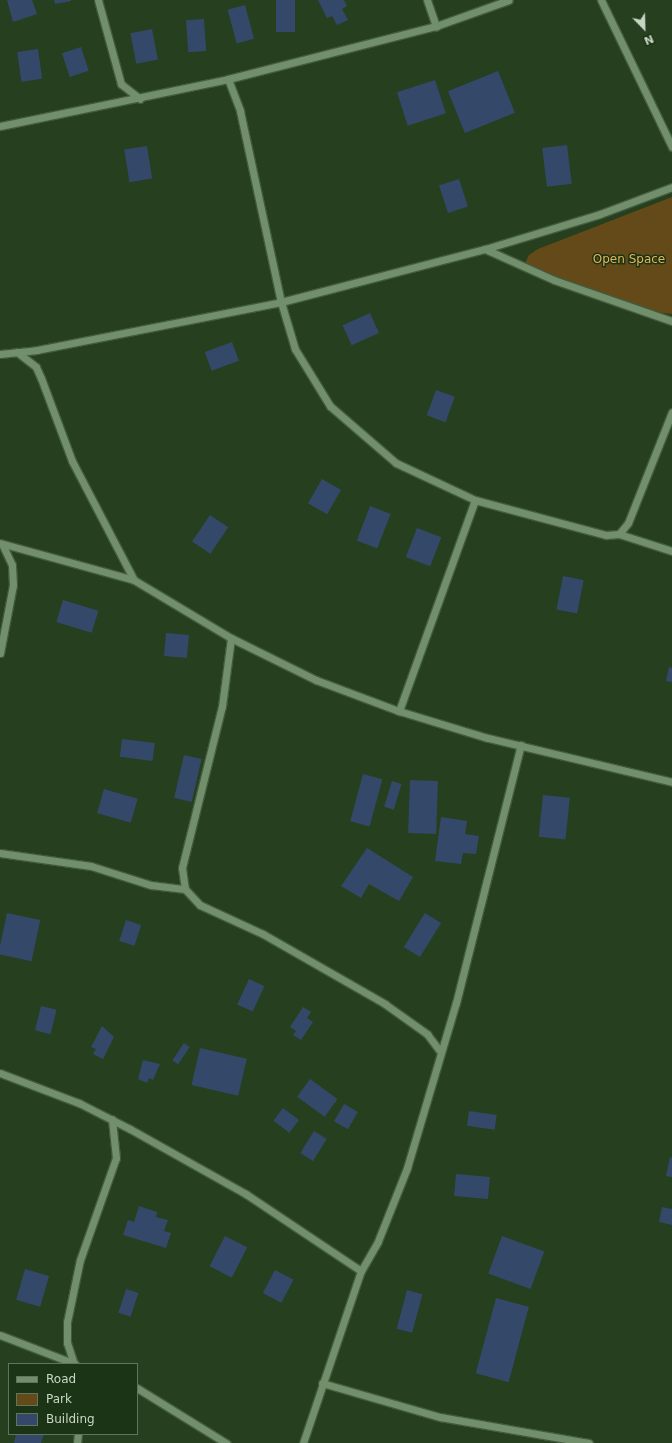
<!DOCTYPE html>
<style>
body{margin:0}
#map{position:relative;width:672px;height:1443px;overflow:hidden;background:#253f1f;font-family:"DejaVu Sans",sans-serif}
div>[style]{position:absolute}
.green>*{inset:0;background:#644a19}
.building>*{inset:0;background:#34496a;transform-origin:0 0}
.roads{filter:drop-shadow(1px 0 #445a3f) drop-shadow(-1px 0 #445a3f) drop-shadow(0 1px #445a3f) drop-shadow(0 -1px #445a3f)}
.minor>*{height:7px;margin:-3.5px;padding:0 3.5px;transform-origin:3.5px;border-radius:3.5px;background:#718f6b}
span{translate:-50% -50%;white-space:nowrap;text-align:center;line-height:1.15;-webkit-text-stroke:3px #1b3415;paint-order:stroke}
.park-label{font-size:12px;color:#e8b459}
.legend{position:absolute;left:8px;top:1363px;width:130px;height:72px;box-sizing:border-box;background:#1b3415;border:1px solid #60755b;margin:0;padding:5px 7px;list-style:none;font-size:12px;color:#c8d7c4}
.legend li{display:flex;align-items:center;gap:8px;height:20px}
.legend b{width:20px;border:1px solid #60755b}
.north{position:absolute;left:624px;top:8px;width:40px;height:40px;-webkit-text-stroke:3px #1b3415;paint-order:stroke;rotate:157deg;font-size:11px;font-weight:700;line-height:16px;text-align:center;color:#c8d7c4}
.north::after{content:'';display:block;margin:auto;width:14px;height:18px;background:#c8d7c4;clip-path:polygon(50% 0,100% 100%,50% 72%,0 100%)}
</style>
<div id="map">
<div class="green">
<div style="clip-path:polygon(672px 197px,672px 314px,648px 311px,524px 265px,529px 255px,538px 249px)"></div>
</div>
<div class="building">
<div style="clip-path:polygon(7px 0,32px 0,37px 14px,13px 22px)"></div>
<div style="clip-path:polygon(54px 0,71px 0,71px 1px,55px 4px)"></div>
<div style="left:276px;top:0;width:19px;height:32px"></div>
<div style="clip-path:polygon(318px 0,344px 0,347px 6px,342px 9px,348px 20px,337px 25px,332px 16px,327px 18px)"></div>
<div style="left:245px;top:5px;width:35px;height:18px;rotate:75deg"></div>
<div style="left:204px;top:19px;width:32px;height:18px;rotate:86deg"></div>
<div style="left:152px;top:29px;width:31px;height:22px;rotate:79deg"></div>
<div style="left:81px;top:47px;width:25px;height:20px;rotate:72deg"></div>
<div style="left:38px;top:49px;width:30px;height:21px;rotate:82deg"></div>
<div style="left:498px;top:71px;width:45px;height:54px;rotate:68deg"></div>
<div style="left:435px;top:80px;width:35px;height:40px;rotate:72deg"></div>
<div style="left:567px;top:145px;width:39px;height:25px;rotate:83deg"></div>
<div style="left:147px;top:146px;width:33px;height:23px;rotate:81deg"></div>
<div style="left:459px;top:179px;width:29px;height:21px;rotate:72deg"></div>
<div style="left:370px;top:313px;width:22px;height:30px;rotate:66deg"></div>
<div style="left:232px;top:342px;width:20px;height:29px;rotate:70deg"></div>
<div style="left:436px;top:390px;width:20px;height:27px;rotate:20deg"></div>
<div style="left:322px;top:479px;width:22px;height:28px;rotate:30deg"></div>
<div style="left:370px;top:506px;width:22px;height:37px;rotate:21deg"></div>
<div style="left:210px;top:515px;width:22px;height:32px;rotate:34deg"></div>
<div style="left:417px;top:528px;width:26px;height:31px;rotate:21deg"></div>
<div style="left:563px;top:576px;width:21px;height:34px;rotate:11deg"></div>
<div style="left:63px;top:600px;width:37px;height:23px;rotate:17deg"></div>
<div style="left:166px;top:633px;width:23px;height:23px;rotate:5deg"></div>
<div style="clip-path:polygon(669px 667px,672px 668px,672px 682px,666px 681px)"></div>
<div style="left:122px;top:739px;width:33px;height:18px;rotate:7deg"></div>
<div style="left:184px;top:755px;width:18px;height:44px;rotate:13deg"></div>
<div style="left:363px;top:774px;width:20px;height:49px;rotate:15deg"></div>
<div style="left:410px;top:780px;width:28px;height:53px;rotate:2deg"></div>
<div style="left:392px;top:781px;width:10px;height:27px;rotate:17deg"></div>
<div style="left:104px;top:789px;width:35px;height:25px;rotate:16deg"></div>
<div style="left:543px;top:795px;width:27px;height:42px;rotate:6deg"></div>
<div style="clip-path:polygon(441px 817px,467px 821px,465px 834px,479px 836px,476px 854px,463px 853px,461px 864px,435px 861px)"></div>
<div style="clip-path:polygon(367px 848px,413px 877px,399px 901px,369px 884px,361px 898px,341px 886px)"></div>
<div style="left:7px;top:913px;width:34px;height:42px;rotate:12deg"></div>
<div style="left:425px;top:913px;width:19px;height:40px;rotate:32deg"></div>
<div style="left:126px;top:920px;width:16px;height:22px;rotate:18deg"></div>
<div style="left:249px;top:979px;width:17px;height:28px;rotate:25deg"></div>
<div style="left:41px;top:1006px;width:16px;height:25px;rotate:14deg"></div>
<div style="clip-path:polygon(303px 1007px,311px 1012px,307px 1018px,313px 1022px,301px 1040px,293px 1035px,296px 1031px,290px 1027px)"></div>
<div style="clip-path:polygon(102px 1026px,114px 1037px,103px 1059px,93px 1054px,96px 1049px,91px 1047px)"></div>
<div style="left:184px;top:1043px;width:7px;height:21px;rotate:34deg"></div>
<div style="left:200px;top:1048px;width:48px;height:38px;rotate:13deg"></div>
<div style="clip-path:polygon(143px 1060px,160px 1064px,153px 1080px,149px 1078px,147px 1083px,138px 1079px)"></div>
<div style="left:310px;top:1079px;width:34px;height:22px;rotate:36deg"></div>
<div style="left:344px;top:1104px;width:16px;height:20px;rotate:30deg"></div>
<div style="left:283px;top:1108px;width:20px;height:16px;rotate:37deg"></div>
<div style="left:469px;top:1111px;width:28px;height:15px;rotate:8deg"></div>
<div style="left:314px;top:1131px;width:15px;height:26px;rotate:32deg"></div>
<div style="clip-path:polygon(670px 1157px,672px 1158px,672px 1177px,666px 1176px)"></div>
<div style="left:456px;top:1174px;width:34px;height:22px;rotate:5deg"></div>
<div style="clip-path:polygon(139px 1206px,157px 1212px,156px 1217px,168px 1220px,164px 1231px,171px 1233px,166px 1248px,123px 1235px,128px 1220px,134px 1222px)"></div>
<div style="clip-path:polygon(662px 1207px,672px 1209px,672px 1225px,659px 1222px)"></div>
<div style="left:225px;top:1236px;width:25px;height:34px;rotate:27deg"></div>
<div style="left:502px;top:1236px;width:45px;height:40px;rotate:20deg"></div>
<div style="left:25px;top:1269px;width:25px;height:32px;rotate:16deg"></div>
<div style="left:275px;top:1270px;width:21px;height:26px;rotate:28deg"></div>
<div style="left:126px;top:1289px;width:13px;height:25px;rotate:18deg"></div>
<div style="left:407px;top:1290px;width:16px;height:40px;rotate:15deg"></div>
<div style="left:496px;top:1298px;width:34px;height:78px;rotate:15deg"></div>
<div style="clip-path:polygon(16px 1434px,44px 1434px,41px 1443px,14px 1443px)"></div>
</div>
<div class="roads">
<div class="minor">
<div style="left:98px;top:0;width:87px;rotate:74.7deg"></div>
<div style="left:121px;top:84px;width:24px;rotate:38deg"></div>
<div style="left:427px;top:0;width:28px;rotate:71deg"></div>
<div style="left:601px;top:0;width:163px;rotate:64.2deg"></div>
<div style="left:228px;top:79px;width:34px;rotate:69deg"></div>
<div style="left:240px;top:111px;width:195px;rotate:77.9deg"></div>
<div style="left:281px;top:302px;width:49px;rotate:73.4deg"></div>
<div style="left:295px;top:349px;width:67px;rotate:58.4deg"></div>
<div style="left:330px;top:406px;width:87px;rotate:40.8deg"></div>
<div style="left:396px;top:463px;width:87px;rotate:25.1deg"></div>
<div style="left:475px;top:500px;width:136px;rotate:15deg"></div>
<div style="left:606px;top:535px;width:13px;rotate:-4deg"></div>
<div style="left:619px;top:534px;width:14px;rotate:-51deg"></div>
<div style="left:628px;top:523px;width:119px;rotate:-68.4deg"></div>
<div style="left:0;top:126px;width:233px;rotate:-11.6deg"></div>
<div style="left:228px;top:79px;width:215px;rotate:-14.3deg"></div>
<div style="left:436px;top:26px;width:77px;rotate:-19.6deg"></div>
<div style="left:485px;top:249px;width:120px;rotate:-16.9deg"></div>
<div style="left:600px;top:214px;width:77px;rotate:-20.6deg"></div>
<div style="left:17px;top:352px;width:24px;rotate:38deg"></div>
<div style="left:36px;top:367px;width:12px;rotate:66deg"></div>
<div style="left:41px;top:378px;width:89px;rotate:69.5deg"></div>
<div style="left:72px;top:461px;width:134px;rotate:62.5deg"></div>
<div style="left:0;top:354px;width:37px;rotate:-6deg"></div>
<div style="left:37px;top:350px;width:249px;rotate:-11.1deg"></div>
<div style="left:281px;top:302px;width:211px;rotate:-14.6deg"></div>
<div style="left:485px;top:249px;width:76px;rotate:24.2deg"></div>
<div style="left:554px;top:280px;width:125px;rotate:19.2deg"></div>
<div style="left:619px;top:534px;width:56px;rotate:17.8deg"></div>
<div style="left:0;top:543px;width:139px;rotate:15.4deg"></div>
<div style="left:134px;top:580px;width:113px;rotate:30.9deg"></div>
<div style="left:231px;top:638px;width:95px;rotate:26.3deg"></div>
<div style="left:316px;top:680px;width:89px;rotate:20.5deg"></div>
<div style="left:399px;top:711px;width:93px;rotate:16.9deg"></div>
<div style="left:488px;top:738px;width:189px;rotate:13.4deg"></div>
<div style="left:231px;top:638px;width:69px;rotate:97.5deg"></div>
<div style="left:222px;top:706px;width:167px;rotate:103.9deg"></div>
<div style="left:182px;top:868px;width:21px;rotate:82deg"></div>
<div style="left:185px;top:889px;width:22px;rotate:47deg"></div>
<div style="left:200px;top:905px;width:69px;rotate:24.7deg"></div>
<div style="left:263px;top:934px;width:141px;rotate:29.8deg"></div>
<div style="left:385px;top:1004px;width:52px;rotate:35.5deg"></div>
<div style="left:427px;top:1034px;width:20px;rotate:53deg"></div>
<div style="left:0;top:653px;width:69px;rotate:-79.2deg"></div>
<div style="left:13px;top:585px;width:20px;rotate:-93deg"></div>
<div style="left:12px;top:565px;width:23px;rotate:-115deg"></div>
<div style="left:399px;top:711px;width:224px;rotate:-70.2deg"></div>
<div style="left:0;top:853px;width:92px;rotate:8.1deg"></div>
<div style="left:91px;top:866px;width:63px;rotate:17.6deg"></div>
<div style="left:151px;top:885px;width:34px;rotate:7deg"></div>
<div style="left:0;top:1073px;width:85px;rotate:20.8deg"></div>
<div style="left:79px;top:1103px;width:57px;rotate:27deg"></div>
<div style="left:130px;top:1129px;width:133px;rotate:29.3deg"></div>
<div style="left:246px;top:1194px;width:138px;rotate:33.8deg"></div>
<div style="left:0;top:1335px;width:80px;rotate:21.1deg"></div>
<div style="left:74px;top:1364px;width:22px;rotate:-108deg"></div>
<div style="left:67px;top:1343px;width:21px;rotate:-90deg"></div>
<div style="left:67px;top:1322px;width:63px;rotate:-78.2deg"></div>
<div style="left:80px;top:1260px;width:108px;rotate:-70.6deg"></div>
<div style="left:116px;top:1158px;width:39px;rotate:-96deg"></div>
<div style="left:322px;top:1383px;width:123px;rotate:16.1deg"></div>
<div style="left:440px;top:1417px;width:151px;rotate:9.9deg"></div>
<div style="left:137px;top:1388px;width:105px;rotate:31.7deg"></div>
<div style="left:77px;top:1443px;width:9px;rotate:-84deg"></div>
<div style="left:303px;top:1443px;width:182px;rotate:-71.4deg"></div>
<div style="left:361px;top:1271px;width:34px;rotate:-60deg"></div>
<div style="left:378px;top:1241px;width:79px;rotate:-68.3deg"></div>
<div style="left:407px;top:1168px;width:172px;rotate:-73.5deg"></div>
<div style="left:456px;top:1003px;width:266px;rotate:-75.9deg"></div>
</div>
</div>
<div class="park-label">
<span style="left:629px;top:260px">Open Space</span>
</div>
<ul class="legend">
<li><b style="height:5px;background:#718f6b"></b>Road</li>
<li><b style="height:11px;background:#644a19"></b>Park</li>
<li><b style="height:11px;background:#34496a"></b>Building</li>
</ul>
<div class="north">N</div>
</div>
